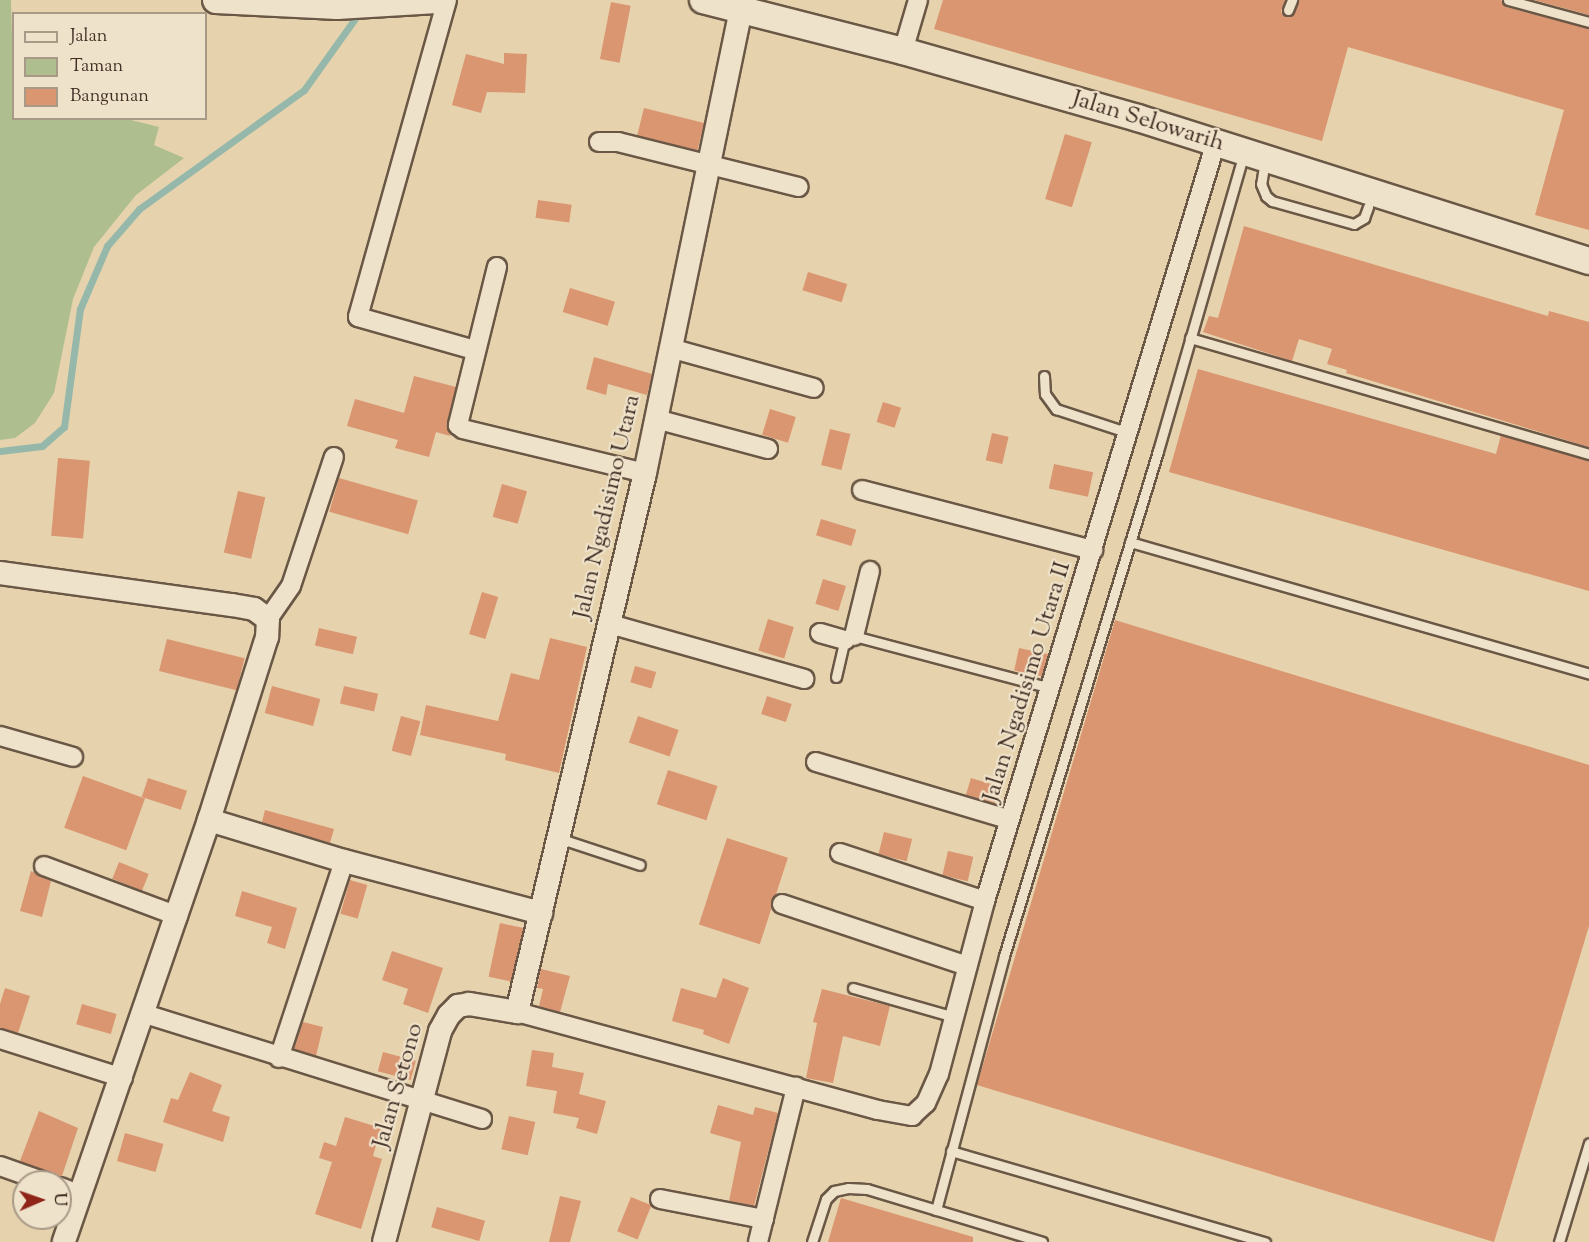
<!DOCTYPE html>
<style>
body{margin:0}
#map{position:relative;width:1589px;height:1242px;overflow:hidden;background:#e6d3ad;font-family:"Sorts Mill Goudy",serif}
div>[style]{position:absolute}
.green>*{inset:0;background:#aebe8f}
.stream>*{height:7px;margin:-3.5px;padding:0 3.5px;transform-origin:3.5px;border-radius:3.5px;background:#96b8ab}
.building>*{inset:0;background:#da9571;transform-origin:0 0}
.roads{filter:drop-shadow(2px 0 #6a5746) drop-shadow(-2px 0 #6a5746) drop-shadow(0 2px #6a5746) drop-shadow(0 -2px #6a5746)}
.service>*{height:9px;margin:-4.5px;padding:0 4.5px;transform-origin:4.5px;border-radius:4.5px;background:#efe2ca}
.minor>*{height:18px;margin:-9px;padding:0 9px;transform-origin:9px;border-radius:9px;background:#efe2ca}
.tertiary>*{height:22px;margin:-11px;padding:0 11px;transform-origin:11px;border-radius:11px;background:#efe2ca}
.secondary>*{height:26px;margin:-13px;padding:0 13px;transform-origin:13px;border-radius:13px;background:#efe2ca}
span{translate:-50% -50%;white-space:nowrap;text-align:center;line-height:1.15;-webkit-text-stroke:4.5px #efe2ca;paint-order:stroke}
.street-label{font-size:24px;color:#402e24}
.legend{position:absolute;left:12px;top:12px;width:195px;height:108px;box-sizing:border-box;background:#efe2ca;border:2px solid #a99a88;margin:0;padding:8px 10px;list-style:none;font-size:18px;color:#402e24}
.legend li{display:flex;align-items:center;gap:12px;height:30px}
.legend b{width:30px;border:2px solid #a99a88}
.north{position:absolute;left:12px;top:1170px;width:60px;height:60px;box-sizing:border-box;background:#efe2ca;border:2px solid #a99a88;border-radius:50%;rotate:88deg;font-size:16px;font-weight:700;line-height:24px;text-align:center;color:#402e24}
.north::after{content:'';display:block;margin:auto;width:21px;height:27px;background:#8f2418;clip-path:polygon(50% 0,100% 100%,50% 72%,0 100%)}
</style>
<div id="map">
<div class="green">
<div style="clip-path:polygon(0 0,11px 0,14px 118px,127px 119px,159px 127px,154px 145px,184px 158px,136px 195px,94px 247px,73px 299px,54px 393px,35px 423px,15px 438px,0 440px)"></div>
</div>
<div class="stream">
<div style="left:0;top:451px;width:42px;rotate:-6.8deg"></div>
<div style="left:42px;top:446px;width:29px;rotate:-41deg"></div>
<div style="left:64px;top:427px;width:119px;rotate:-82.3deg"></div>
<div style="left:80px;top:309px;width:69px;rotate:-66.8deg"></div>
<div style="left:107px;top:246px;width:49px;rotate:-49.1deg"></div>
<div style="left:139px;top:209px;width:203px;rotate:-35.8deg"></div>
<div style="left:304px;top:90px;width:98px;rotate:-54.5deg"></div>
</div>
<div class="building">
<div style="clip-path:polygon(943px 0,1285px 0,1281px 12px,1288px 17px,1299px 0,1501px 0,1506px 7px,1589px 29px,1589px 230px,1535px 215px,1564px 110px,1348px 47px,1322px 141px,934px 29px)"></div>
<div style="clip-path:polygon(1534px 0,1589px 0,1589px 15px)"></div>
<div style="left:611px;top:2px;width:20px;height:58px;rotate:11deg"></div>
<div style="clip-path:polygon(504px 53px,527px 54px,525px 93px,487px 92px,481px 113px,452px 105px,466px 54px,504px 64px)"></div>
<div style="left:644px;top:108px;width:62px;height:28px;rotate:14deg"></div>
<div style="left:1065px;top:134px;width:28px;height:68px;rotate:17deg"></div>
<div style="left:538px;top:200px;width:34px;height:18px;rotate:8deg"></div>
<div style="clip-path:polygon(1244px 226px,1548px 316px,1549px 311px,1589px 322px,1589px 447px,1346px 373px,1347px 370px,1327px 364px,1332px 349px,1299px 339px,1292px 361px,1203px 332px,1209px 316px,1218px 318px)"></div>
<div style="left:808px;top:272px;width:41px;height:19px;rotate:17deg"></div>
<div style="left:570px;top:288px;width:47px;height:25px;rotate:17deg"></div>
<div style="clip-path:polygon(594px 357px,652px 374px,647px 395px,608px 384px,606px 395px,586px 389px)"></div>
<div style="clip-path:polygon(1198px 369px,1496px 454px,1501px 435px,1589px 461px,1589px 591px,1169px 472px)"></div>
<div style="clip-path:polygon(414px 376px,456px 387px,447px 422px,450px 436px,436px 432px,429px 457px,395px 448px,398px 440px,347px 426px,355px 399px,404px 413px)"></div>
<div style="left:883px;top:402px;width:19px;height:21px;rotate:18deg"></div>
<div style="left:770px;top:409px;width:27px;height:27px;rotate:17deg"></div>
<div style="left:830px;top:429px;width:21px;height:37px;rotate:14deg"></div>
<div style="left:992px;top:433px;width:17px;height:28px;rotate:13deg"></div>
<div style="left:58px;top:458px;width:32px;height:78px;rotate:5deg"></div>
<div style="left:1054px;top:464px;width:40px;height:25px;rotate:12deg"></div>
<div style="left:339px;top:478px;width:82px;height:35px;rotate:16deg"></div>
<div style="left:502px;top:484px;width:26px;height:34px;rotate:16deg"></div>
<div style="left:238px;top:491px;width:28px;height:63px;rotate:13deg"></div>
<div style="left:821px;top:519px;width:37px;height:17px;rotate:17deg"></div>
<div style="left:823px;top:579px;width:24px;height:26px;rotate:17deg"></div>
<div style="left:482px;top:592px;width:17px;height:44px;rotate:17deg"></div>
<div style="left:768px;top:619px;width:27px;height:33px;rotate:17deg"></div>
<div style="clip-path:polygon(1115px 620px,1589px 765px,1589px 926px,1494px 1242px,977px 1085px)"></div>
<div style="left:319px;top:628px;width:39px;height:18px;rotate:13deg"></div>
<div style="clip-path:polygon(550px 638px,587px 647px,559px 773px,505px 760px,506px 754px,420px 735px,426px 705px,498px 721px,511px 673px,539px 680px)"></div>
<div style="left:167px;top:639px;width:80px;height:33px;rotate:14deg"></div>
<div style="left:1019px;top:648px;width:30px;height:23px;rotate:12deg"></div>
<div style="left:635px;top:666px;width:22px;height:17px;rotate:16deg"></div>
<div style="left:272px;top:686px;width:50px;height:28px;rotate:15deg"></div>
<div style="left:344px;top:686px;width:35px;height:18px;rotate:13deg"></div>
<div style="left:767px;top:696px;width:26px;height:19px;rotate:18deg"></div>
<div style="left:401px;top:716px;width:20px;height:36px;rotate:15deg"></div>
<div style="left:638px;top:716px;width:43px;height:28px;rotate:19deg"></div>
<div style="left:668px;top:770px;width:52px;height:36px;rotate:18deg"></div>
<div style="left:83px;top:776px;width:66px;height:55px;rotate:20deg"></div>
<div style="left:148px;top:778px;width:41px;height:20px;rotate:18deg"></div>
<div style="left:971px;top:778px;width:30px;height:18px;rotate:17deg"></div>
<div style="clip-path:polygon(265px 810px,334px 829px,330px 843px,262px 822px)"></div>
<div style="left:884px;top:832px;width:29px;height:23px;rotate:14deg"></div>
<div style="left:727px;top:838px;width:64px;height:91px;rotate:18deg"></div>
<div style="left:948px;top:851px;width:26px;height:25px;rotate:13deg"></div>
<div style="left:119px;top:862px;width:32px;height:18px;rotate:22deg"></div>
<div style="clip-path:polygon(31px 871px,51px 881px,42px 917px,20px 911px)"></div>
<div style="left:350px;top:880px;width:18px;height:35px;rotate:16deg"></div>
<div style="clip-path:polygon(242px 891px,297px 908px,285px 949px,267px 943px,272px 927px,235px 916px)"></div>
<div style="left:500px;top:923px;width:24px;height:55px;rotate:12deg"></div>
<div style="clip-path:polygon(392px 951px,443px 968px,428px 1013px,403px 1004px,408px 989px,382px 980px)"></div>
<div style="clip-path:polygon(541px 969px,570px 976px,560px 1012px,539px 1006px,543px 989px,537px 988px)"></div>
<div style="clip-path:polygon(723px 978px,749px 988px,729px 1044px,703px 1034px,704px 1030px,672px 1021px,681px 988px,716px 998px)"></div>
<div style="clip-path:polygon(5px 988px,30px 996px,18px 1033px,0 1028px,0 1004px)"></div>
<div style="clip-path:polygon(822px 989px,890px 1006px,880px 1046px,843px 1036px,833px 1083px,806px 1078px,817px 1023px,813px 1022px)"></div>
<div style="left:82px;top:1004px;width:36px;height:21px;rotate:16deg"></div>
<div style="clip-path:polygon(303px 1022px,323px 1027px,316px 1056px,294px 1049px)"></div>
<div style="clip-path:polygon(532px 1050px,554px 1053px,552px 1067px,584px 1073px,579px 1094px,606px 1101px,597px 1134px,576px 1128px,579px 1118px,553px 1113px,557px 1091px,526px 1086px)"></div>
<div style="left:383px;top:1052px;width:34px;height:20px;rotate:15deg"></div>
<div style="clip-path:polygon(190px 1072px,222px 1085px,212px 1111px,230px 1117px,223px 1142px,163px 1122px,171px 1098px,178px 1100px)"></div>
<div style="clip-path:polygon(718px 1105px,753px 1115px,755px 1107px,778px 1113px,754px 1206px,729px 1201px,741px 1142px,710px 1133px)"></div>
<div style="clip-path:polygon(39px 1111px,78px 1128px,62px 1176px,55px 1177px,20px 1161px)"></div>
<div style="left:509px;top:1116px;width:27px;height:34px;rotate:13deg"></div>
<div style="clip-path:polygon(345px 1117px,381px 1128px,373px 1156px,382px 1159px,361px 1229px,315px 1214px,332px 1162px,319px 1158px,324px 1142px,336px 1146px)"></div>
<div style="left:125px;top:1133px;width:40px;height:29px;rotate:16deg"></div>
<div style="clip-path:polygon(560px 1196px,581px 1201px,570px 1242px,549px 1242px)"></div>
<div style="left:631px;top:1197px;width:22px;height:37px;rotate:22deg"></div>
<div style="clip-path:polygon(841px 1198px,973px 1237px,973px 1242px,828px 1242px)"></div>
<div style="left:437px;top:1207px;width:50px;height:21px;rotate:16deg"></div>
</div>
<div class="roads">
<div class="service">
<div style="left:1508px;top:0;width:84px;rotate:15.2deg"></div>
<div style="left:1288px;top:10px;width:11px;rotate:-68deg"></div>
<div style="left:1265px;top:160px;width:24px;rotate:99deg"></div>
<div style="left:1261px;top:184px;width:13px;rotate:67deg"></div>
<div style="left:1266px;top:196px;width:8px;rotate:40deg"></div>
<div style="left:1272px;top:201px;width:85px;rotate:15.7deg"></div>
<div style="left:1354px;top:224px;width:12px;rotate:-31deg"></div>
<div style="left:1364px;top:218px;width:12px;rotate:-70deg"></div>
<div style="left:1190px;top:338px;width:416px;rotate:16.2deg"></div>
<div style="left:1044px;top:376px;width:18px;rotate:87deg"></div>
<div style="left:1045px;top:394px;width:19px;rotate:54deg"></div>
<div style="left:1056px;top:409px;width:77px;rotate:18.2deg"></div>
<div style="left:1130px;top:542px;width:478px;rotate:16deg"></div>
<div style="left:836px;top:677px;width:35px;rotate:-77deg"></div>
<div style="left:844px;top:643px;width:8px;rotate:-60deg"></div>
<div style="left:848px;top:636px;width:6px"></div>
<div style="left:854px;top:636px;width:204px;rotate:14.8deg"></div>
<div style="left:558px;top:838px;width:86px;rotate:18.2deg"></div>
<div style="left:853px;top:988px;width:105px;rotate:16deg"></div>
<div style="left:951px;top:1151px;width:327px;rotate:16.2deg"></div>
<div style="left:936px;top:1210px;width:263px;rotate:-75deg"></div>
<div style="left:1004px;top:956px;width:528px;rotate:-73.04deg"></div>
<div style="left:1158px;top:451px;width:310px;rotate:-73.9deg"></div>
<div style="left:812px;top:1242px;width:45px;rotate:-72deg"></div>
<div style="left:826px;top:1199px;width:11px;rotate:-45deg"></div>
<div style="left:834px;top:1191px;width:14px;rotate:-12deg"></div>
<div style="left:848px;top:1188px;width:19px;rotate:3deg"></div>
<div style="left:867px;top:1189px;width:183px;rotate:16.8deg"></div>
<div style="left:1559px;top:1242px;width:103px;rotate:-73.1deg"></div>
</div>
<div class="minor">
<div style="left:447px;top:0;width:329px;rotate:105.7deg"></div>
<div style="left:358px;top:317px;width:122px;rotate:15.8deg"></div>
<div style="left:903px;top:51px;width:53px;rotate:-73.6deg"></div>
<div style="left:599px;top:142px;width:19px"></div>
<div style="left:618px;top:142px;width:186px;rotate:14deg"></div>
<div style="left:497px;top:267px;width:163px;rotate:103.9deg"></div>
<div style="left:458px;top:425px;width:6px;rotate:39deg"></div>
<div style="left:463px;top:429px;width:187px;rotate:13.6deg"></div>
<div style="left:670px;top:348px;width:149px;rotate:15.5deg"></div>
<div style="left:656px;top:419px;width:116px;rotate:15deg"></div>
<div style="left:862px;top:490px;width:239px;rotate:14.6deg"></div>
<div style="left:268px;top:619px;width:40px;rotate:-55.1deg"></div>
<div style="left:291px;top:586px;width:136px;rotate:-71.6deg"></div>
<div style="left:610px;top:624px;width:202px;rotate:15.8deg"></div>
<div style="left:820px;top:633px;width:26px;rotate:16deg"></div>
<div style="left:854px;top:636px;width:67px;rotate:-76.2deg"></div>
<div style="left:0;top:736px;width:76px;rotate:16deg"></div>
<div style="left:816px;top:762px;width:202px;rotate:16.6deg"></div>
<div style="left:840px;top:853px;width:153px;rotate:18.3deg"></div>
<div style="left:44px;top:866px;width:143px;rotate:20.5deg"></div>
<div style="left:782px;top:904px;width:195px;rotate:18.5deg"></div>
<div style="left:517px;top:1012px;width:374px;rotate:15.2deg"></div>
<div style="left:878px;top:1110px;width:35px;rotate:10deg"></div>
<div style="left:912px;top:1116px;width:19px;rotate:-43deg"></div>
<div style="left:926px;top:1103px;width:32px;rotate:-66deg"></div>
<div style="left:939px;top:1074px;width:179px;rotate:-75.1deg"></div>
<div style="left:985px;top:901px;width:793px;rotate:-73.07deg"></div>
<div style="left:145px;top:1014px;width:353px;rotate:17.3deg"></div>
<div style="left:0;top:1039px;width:129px;rotate:17.6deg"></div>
<div style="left:279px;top:1058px;width:207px;rotate:-71.7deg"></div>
<div style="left:0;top:1166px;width:48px;rotate:19.6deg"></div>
<div style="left:60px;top:1187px;width:22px;rotate:21deg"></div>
<div style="left:660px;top:1199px;width:106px;rotate:10.9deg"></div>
<div style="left:758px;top:1242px;width:160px;rotate:-76.2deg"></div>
</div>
<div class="tertiary">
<div style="left:0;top:573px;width:234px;rotate:7.9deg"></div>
<div style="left:232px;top:605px;width:22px;rotate:10deg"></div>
<div style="left:254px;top:609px;width:17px;rotate:36deg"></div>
<div style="left:268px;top:619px;width:18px;rotate:93deg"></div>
<div style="left:267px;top:637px;width:192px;rotate:107.6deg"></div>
<div style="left:209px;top:820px;width:446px;rotate:109deg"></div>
<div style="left:209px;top:820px;width:141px;rotate:16.9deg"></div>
<div style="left:344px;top:861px;width:204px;rotate:14.8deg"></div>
<div style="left:384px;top:1242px;width:218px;rotate:-75.1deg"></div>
<div style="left:440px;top:1031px;width:18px;rotate:-61deg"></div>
<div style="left:449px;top:1015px;width:13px;rotate:-45deg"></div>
<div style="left:458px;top:1006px;width:11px;rotate:-10deg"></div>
<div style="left:469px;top:1004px;width:49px;rotate:9.5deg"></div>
<div style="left:517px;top:1012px;width:554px;rotate:-76.64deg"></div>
<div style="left:645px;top:473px;width:483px;rotate:-78.3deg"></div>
</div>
<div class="secondary">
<div style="left:216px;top:0;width:121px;rotate:2.8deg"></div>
<div style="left:337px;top:6px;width:100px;rotate:-3.4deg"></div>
<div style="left:703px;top:0;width:206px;rotate:14.3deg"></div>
<div style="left:903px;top:51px;width:244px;rotate:15.9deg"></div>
<div style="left:1138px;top:118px;width:473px;rotate:17.6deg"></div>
</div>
</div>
<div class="street-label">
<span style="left:1148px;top:122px;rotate:17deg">Jalan Selowarih</span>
<span style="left:608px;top:507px;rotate:-77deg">Jalan Ngadisimo Utara</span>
<span style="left:1028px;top:682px;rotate:-73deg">Jalan Ngadisimo Utara II</span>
<span style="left:399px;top:1086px;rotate:-74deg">Jalan Setono</span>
</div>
<ul class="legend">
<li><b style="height:8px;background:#efe2ca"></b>Jalan</li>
<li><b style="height:16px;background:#aebe8f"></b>Taman</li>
<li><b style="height:16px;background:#da9571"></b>Bangunan</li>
</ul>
<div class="north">U</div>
</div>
